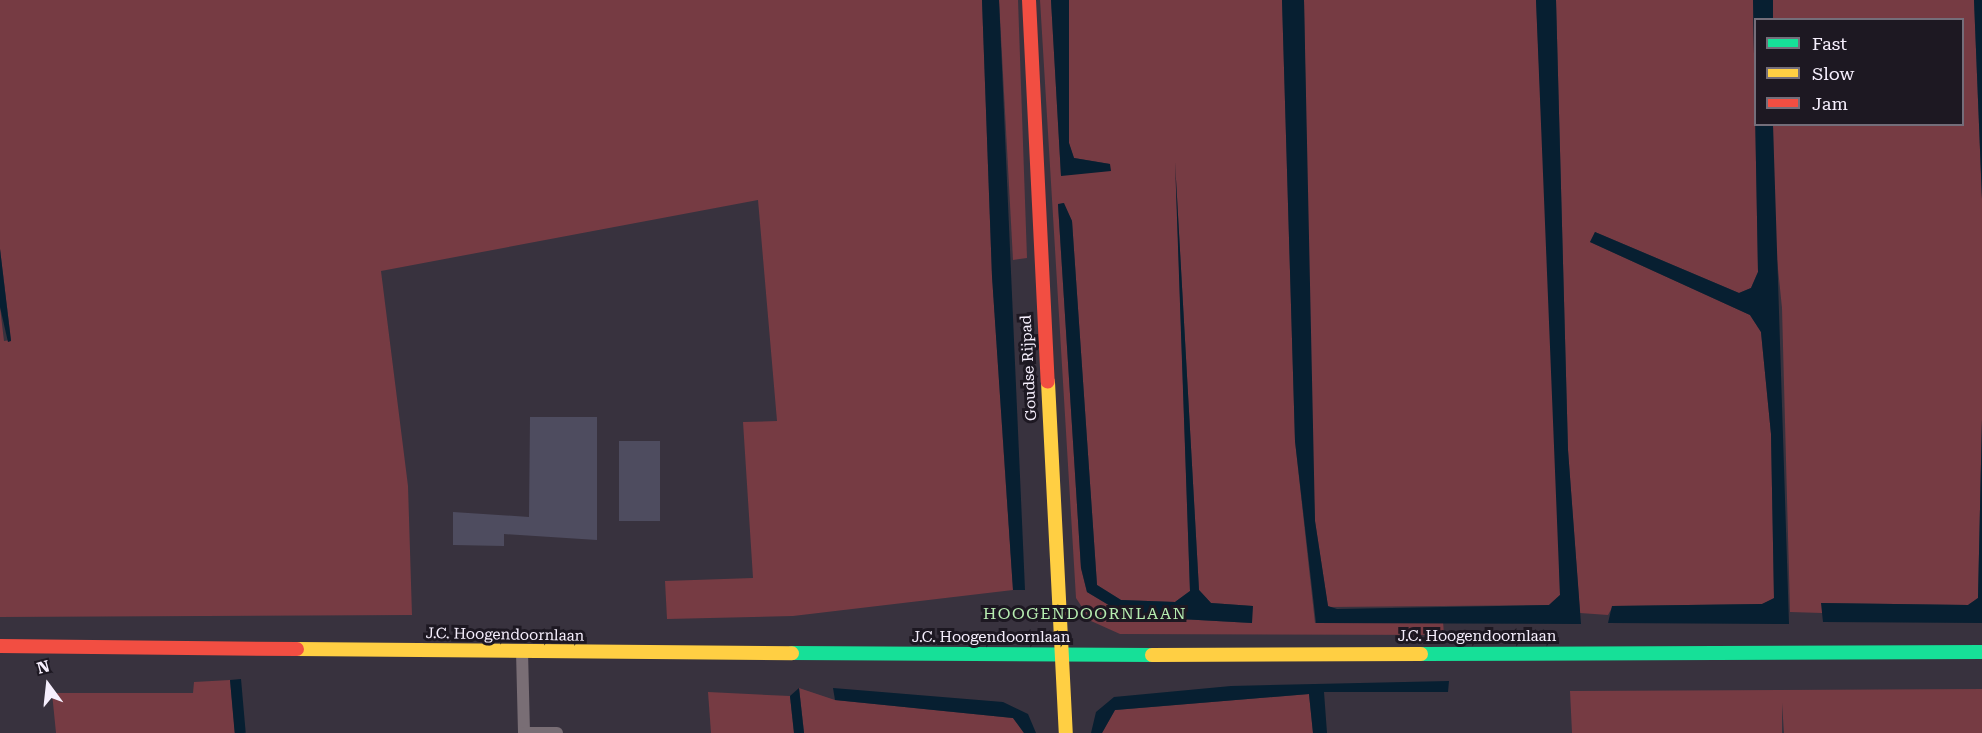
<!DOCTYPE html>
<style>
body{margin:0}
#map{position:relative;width:1982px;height:733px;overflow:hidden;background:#38323e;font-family:"Roboto Serif",serif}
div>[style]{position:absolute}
.green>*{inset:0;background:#763b43}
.water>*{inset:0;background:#071f31;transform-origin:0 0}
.building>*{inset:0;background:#4e4c5f;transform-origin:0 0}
.lane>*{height:12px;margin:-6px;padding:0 6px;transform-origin:6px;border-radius:6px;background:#796e75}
.fast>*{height:14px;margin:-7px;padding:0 7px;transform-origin:7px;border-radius:7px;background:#16e098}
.slow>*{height:14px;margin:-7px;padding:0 7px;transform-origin:7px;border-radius:7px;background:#ffcf43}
.jam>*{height:14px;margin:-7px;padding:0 7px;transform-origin:7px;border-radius:7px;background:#f24e42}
span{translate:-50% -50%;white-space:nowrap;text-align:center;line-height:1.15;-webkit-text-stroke:6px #1d1822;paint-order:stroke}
.street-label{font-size:15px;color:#f6effd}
.neighbourhood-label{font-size:16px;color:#b7eeb1;letter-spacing:1.5px}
.legend{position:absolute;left:1754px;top:18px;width:210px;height:108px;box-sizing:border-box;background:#1d1822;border:2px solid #746e7a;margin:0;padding:8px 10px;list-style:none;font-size:18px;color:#f6effd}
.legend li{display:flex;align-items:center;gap:12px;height:30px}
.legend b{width:30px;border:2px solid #746e7a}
.north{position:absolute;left:18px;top:655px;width:60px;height:60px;-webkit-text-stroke:4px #1d1822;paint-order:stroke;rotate:345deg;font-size:16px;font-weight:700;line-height:24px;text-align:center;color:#f6effd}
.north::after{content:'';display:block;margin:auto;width:21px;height:27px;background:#f6effd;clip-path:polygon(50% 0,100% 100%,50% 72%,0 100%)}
</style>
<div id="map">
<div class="green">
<div style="clip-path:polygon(0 0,982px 0,992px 276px,1013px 590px,793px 616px,667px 619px,665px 581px,753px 578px,743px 422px,777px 421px,758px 200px,381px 271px,408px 486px,412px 615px,0 617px,0 307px,4px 341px,11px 340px,0 249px)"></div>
<div style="clip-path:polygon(999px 0,1018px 0,1027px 258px,1013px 260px)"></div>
<div style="clip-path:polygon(evenodd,1040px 0,1051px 0,1061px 175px,1110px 164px,1074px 158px,1069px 143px,1069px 0,1282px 0,1295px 441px,1315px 623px,1443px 621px,1444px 635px,1120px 634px,1091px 621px,1076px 598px,1040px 0,1176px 180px,1199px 590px,1211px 603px,1252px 606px,1252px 623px,1127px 616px,1087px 592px,1081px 568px,1058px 205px,1063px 203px,1072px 221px,1097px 585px,1121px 600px,1175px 602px,1190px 591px,1176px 180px)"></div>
<div style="clip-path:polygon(1304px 0,1536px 0,1557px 461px,1560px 595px,1549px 605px,1328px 607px,1315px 521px,1311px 437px)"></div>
<div style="clip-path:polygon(1556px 0,1753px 0,1758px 272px,1751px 288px,1739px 293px,1595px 232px,1590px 242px,1750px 315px,1761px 332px,1771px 434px,1774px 599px,1762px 604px,1613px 606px,1608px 615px,1580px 613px,1568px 450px)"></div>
<div style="clip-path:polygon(1773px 0,1974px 0,1982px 199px,1982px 419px,1978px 598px,1968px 605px,1822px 603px,1822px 613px,1790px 612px,1782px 308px,1774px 230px,1773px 125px,1962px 124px,1962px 20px,1773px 19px)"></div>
<div style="clip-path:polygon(230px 680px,235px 733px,56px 733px,52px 693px,193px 693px,194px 682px)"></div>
<div style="clip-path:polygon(799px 688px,835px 700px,1013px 718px,1024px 733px,804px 733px)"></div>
<div style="clip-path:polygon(1982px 689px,1982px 733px,1784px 733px,1782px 703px,1782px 733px,1572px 733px,1570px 691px)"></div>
<div style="clip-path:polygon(708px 692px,790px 696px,794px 733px,711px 733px)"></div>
<div style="clip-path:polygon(1309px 694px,1313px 733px,1102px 733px,1115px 710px)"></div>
</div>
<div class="water">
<div style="clip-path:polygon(982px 0,999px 0,1025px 590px,1013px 590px,992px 276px)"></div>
<div style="clip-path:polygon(1051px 0,1069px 0,1069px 143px,1074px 158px,1110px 164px,1111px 171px,1061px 176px)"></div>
<div style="clip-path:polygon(1282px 0,1304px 0,1315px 521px,1328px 606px,1337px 609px,1549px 605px,1560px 595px,1536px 0,1556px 0,1568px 450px,1581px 624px,1316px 623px,1295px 441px)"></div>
<div style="clip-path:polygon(1753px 0,1773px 0,1773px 19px,1756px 20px,1756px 124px,1773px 125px,1789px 624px,1608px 623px,1612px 606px,1762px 604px,1774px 598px,1771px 434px,1761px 332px,1750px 315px,1590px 242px,1595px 232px,1739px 293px,1751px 288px,1758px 272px)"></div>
<div style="clip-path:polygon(1974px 0,1982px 0,1982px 199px)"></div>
<div style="clip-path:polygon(1175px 161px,1199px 590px,1211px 603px,1253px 606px,1252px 623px,1127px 616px,1087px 592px,1081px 568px,1058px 204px,1064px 203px,1072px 221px,1097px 585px,1121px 600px,1175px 602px,1190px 591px)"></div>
<div style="clip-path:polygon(0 249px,11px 341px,8px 342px,0 307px)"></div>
<div style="clip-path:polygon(1982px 419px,1982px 623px,1823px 622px,1821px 603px,1968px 605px,1978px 598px)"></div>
<div style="left:241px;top:679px;width:54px;height:11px;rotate:85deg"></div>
<div style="clip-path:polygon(1449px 681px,1448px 692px,1324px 692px,1327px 733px,1313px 733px,1309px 694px,1115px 710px,1102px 733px,1091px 733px,1096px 712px,1114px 697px,1231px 686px)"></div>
<div style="clip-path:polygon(799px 688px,804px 733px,794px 733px,790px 696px)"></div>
<div style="clip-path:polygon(833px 688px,1003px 702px,1028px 714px,1036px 733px,1024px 733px,1013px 718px,835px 700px)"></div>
</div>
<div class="building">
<div style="clip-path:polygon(530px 417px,597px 417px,597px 540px,504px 534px,504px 546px,453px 545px,453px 512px,529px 517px)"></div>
<div style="left:619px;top:441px;width:41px;height:80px"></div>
</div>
<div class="lane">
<div style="left:522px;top:651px;width:82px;rotate:88.6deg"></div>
<div style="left:524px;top:733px;width:33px"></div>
</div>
<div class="fast">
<div style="left:792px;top:653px;width:360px;rotate:0.3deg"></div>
<div style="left:1421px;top:654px;width:561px;rotate:-0.2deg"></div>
</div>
<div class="slow">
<div style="left:1048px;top:382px;width:351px;rotate:87.1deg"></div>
<div style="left:297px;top:649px;width:495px;rotate:0.5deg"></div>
<div style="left:1152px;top:655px;width:269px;rotate:-0.2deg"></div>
</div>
<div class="jam">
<div style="left:1029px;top:0;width:382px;rotate:87.2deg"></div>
<div style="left:0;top:646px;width:297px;rotate:0.6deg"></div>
</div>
<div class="street-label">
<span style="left:1029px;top:368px;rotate:-93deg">Goudse Rijpad</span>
<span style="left:505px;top:635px;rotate:1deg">J.C. Hoogendoornlaan</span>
<span style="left:1477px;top:637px">J.C. Hoogendoornlaan</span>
<span style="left:991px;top:638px">J.C. Hoogendoornlaan</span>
</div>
<div class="neighbourhood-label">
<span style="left:1085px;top:614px">HOOGENDOORNLAAN</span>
</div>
<ul class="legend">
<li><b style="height:8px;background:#16e098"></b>Fast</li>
<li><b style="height:8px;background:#ffcf43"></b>Slow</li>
<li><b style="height:8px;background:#f24e42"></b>Jam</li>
</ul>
<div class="north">N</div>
</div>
